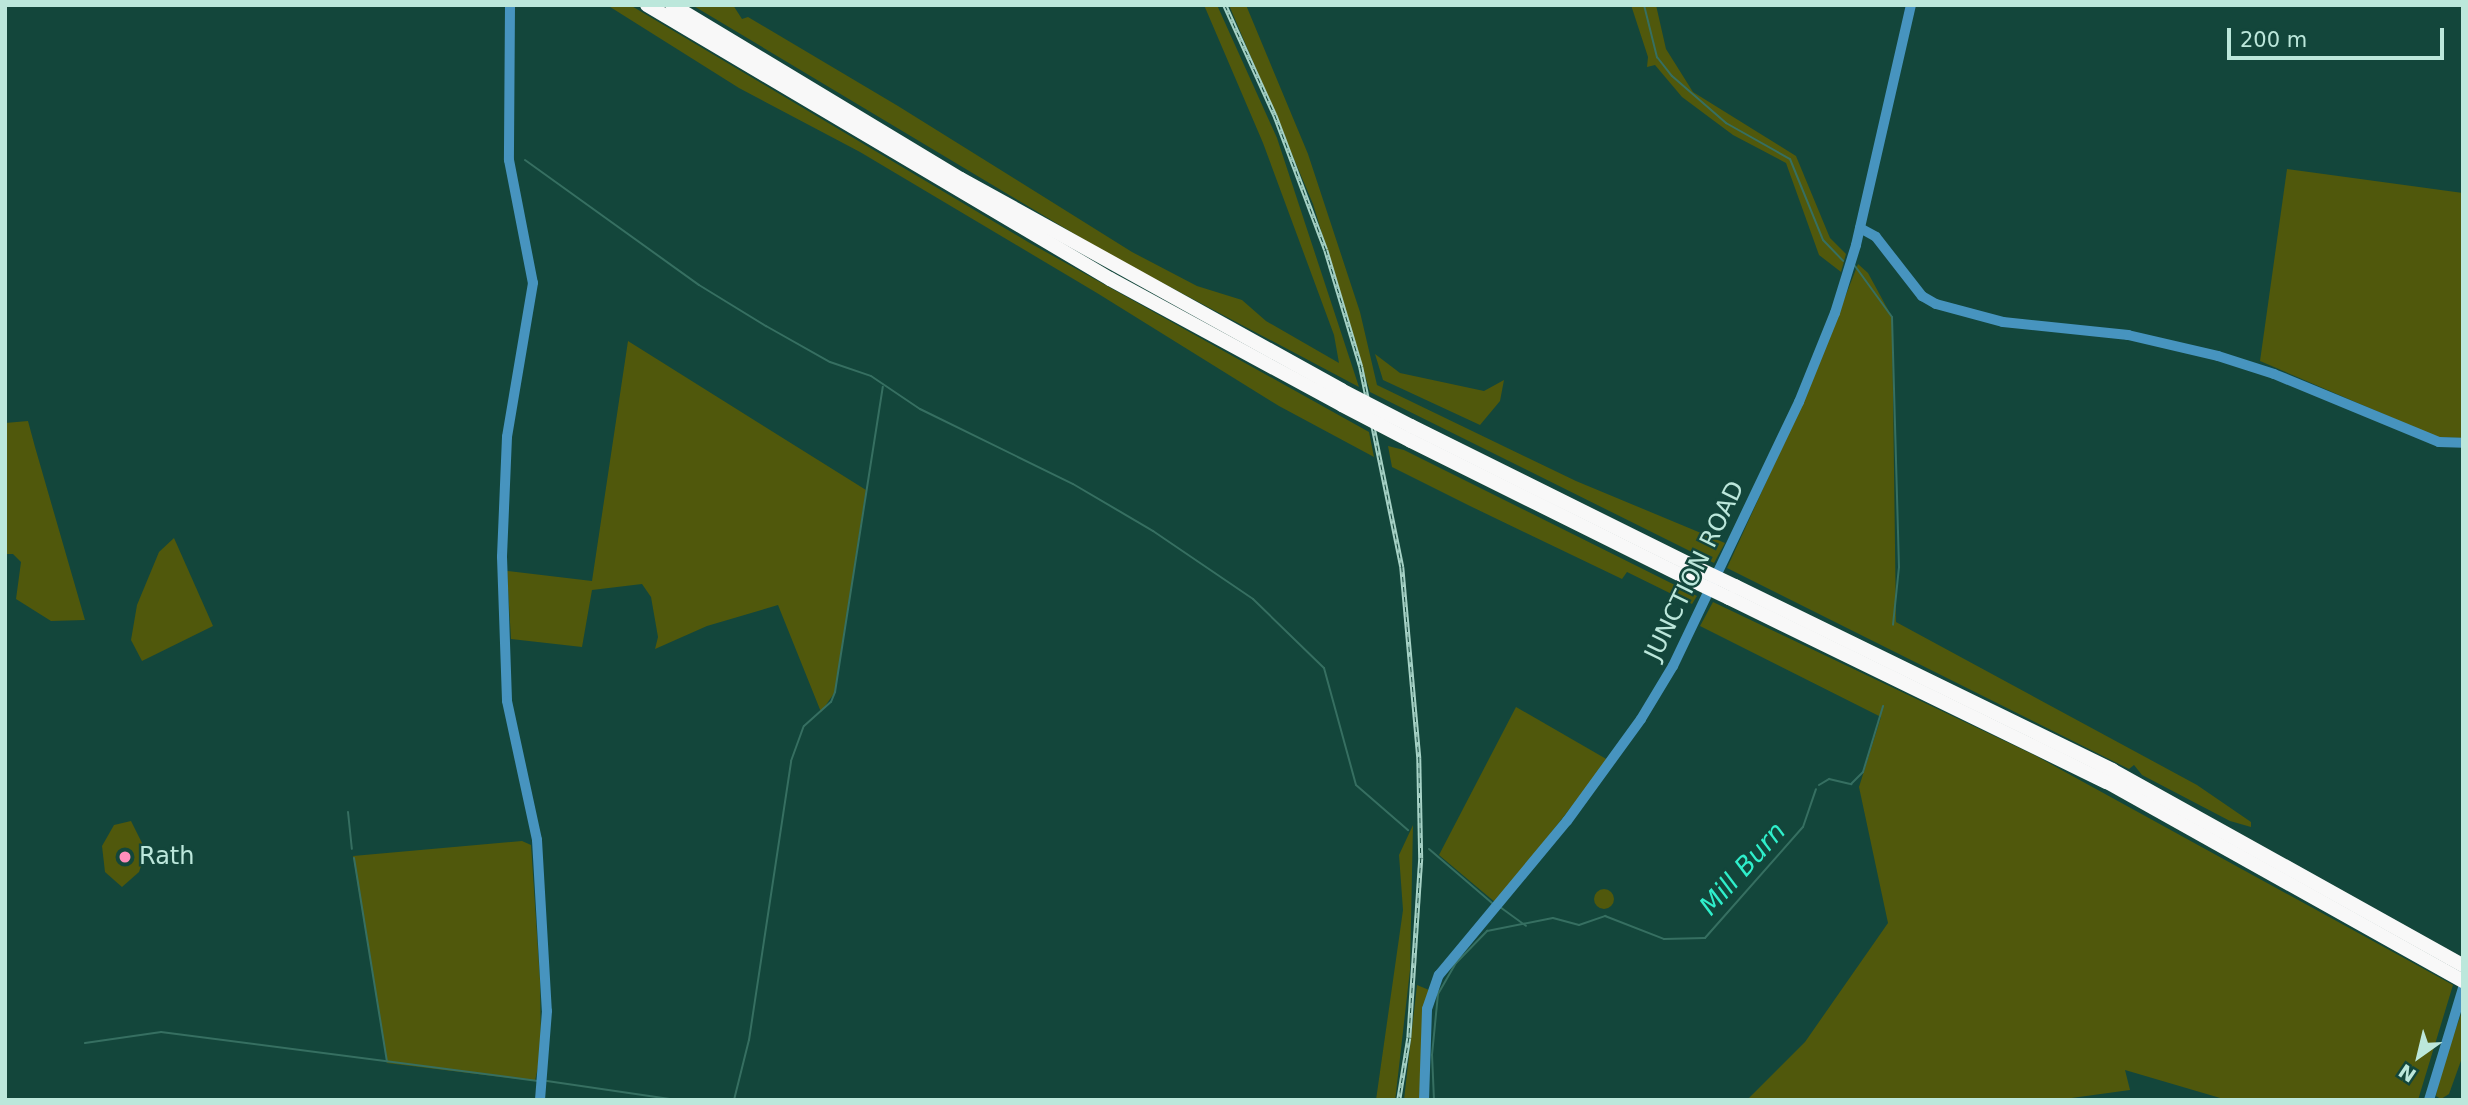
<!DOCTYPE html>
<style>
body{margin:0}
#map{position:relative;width:2468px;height:1105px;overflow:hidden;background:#13463b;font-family:"DejaVu Sans",sans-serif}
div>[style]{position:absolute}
.green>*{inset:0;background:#50580c}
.round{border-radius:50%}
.stream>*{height:2px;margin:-1px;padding:0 1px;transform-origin:1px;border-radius:1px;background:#366f61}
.minor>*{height:10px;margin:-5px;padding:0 5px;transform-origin:5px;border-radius:5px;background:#4794bf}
.highway>*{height:14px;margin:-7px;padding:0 7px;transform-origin:7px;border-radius:7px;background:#f8f8f8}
.rail>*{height:4.5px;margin-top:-2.25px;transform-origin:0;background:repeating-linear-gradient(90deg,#13463b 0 5px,#a6d2c6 0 10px);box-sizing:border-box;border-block:2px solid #a6d2c6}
.highway-bridge>*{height:14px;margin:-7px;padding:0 7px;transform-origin:7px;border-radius:7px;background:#f8f8f8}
.dots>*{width:19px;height:19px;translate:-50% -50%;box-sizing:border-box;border:4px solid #13463b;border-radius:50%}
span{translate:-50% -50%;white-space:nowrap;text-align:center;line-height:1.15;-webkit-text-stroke:5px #13463b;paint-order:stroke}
.street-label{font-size:24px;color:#bce7db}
.poi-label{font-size:24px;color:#bce7db}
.left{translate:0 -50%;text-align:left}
.water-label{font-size:26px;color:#2fefcb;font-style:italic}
.frame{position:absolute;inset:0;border:7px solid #bce7db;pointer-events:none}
.north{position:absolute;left:2384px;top:1021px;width:70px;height:70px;-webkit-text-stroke:5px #13463b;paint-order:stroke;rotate:214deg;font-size:19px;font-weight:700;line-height:28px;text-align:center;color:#bce7db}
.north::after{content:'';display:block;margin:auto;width:24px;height:32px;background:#bce7db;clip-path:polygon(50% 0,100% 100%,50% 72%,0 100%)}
.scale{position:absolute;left:2227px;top:28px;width:217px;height:32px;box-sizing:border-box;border:4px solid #bce7db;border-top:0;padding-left:9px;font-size:21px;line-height:24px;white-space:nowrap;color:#bce7db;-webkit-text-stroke:5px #13463b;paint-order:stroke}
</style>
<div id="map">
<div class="green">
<div style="clip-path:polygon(607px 5px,630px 5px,1028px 242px,1369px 432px,1374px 457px,1279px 406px,1097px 293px,860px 152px,739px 88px)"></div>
<div style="clip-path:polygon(692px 5px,733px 5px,742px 19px,748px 17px,898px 106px,1132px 252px,1197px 286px,1242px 300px,1266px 321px,1339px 363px,1334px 335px,1263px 143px,1204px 5px,1217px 5px,1277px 138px,1359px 387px,1108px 254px)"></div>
<div style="clip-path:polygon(1229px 5px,1246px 5px,1308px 154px,1360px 312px,1377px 385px,1576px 481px,1725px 543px,1714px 563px,1370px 392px,1313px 204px)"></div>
<div style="clip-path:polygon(1631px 5px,1656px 5px,1666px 49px,1693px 92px,1796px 156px,1830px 238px,1846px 254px,1841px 272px,1819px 255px,1786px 163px,1733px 135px,1682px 97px,1655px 65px,1647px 67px,1648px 57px)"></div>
<div style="clip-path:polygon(2287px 169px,2463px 193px,2463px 438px,2437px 437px,2260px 361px)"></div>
<div style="clip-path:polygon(1858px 264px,1868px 273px,1892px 317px,1896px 622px,2197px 785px,2251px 822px,2251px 827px,2230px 821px,2142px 775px,2134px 765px,2129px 769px,1727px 568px,1813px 379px)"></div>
<div style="clip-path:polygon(628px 341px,866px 490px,835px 692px,821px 712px,778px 605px,707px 626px,655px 649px,658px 637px,651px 597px,642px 584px,592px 590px,582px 647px,511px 639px,507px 571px,592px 581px)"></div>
<div style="clip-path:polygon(1375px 354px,1400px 373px,1484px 391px,1504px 380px,1500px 401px,1480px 425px,1383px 380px)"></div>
<div style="clip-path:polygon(28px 421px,35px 447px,85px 620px,51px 621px,16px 599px,21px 562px,13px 554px,5px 554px,5px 423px)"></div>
<div style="clip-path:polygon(1388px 446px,1404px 450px,1697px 596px,1692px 604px,1627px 572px,1622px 579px,1470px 506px,1392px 467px)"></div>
<div style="clip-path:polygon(174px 538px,213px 626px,142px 661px,131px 640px,137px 605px,159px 552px)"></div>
<div style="clip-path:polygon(1713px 602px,2036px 756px,2453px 985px,2418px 1100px,2227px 1100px,2125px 1070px,2130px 1090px,2057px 1100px,1747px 1100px,1805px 1042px,1888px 923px,1859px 787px,1881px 717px,1700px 626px)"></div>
<div style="clip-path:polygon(1516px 707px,1608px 760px,1496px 903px,1439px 855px)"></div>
<div style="clip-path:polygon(131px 821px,146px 851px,139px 872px,122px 887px,105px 872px,102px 846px,114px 825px)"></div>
<div style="clip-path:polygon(1413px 825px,1410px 970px,1396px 1093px,1395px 1100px,1376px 1100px,1403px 910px,1399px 855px)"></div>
<div style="clip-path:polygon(522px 841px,531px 845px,540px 980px,541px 1053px,535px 1081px,387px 1063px,353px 856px)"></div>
<div class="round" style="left:1594px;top:889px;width:20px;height:20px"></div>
<div style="clip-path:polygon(1417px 985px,1429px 990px,1419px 1100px,1404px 1100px)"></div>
<div style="clip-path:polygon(2463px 1009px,2463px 1055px,2449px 1094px,2441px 1099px,2436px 1096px,2440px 1071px)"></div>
</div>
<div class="stream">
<div style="left:1644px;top:5px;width:54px;rotate:76deg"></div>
<div style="left:1657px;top:57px;width:24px;rotate:52deg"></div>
<div style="left:1672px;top:76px;width:72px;rotate:41deg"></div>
<div style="left:1726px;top:123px;width:73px;rotate:29.4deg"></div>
<div style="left:1790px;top:159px;width:87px;rotate:67.8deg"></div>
<div style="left:1823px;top:240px;width:29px;rotate:46deg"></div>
<div style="left:525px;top:160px;width:214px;rotate:35.7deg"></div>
<div style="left:699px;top:285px;width:79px;rotate:31.5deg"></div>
<div style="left:766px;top:326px;width:73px;rotate:29.4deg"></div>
<div style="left:830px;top:362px;width:43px;rotate:18.9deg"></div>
<div style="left:871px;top:376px;width:59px;rotate:34deg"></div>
<div style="left:920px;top:409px;width:170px;rotate:26.1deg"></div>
<div style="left:1073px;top:484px;width:93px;rotate:30.4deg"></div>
<div style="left:1153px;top:531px;width:121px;rotate:34.2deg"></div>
<div style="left:1253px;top:599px;width:99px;rotate:44.2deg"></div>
<div style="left:1324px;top:668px;width:121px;rotate:74.7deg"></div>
<div style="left:1356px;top:785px;width:69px;rotate:40.9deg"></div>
<div style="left:1855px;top:266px;width:63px;rotate:54deg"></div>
<div style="left:1892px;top:317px;width:250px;rotate:88.4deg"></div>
<div style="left:1899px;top:567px;width:58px;rotate:95.9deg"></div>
<div style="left:1819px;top:785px;width:12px;rotate:-31deg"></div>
<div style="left:1829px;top:779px;width:23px;rotate:13deg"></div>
<div style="left:1851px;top:784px;width:17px;rotate:-45deg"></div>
<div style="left:1863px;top:772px;width:69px;rotate:-73.1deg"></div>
<div style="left:348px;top:812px;width:37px;rotate:84deg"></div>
<div style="left:1429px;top:849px;width:83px;rotate:40.6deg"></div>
<div style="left:354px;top:858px;width:206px;rotate:80.8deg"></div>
<div style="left:1500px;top:907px;width:32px;rotate:36deg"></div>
<div style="left:85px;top:1043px;width:77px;rotate:-8.2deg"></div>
<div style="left:161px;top:1032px;width:380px;rotate:7.4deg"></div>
<div style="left:547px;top:1081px;width:131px;rotate:8.3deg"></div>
<div style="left:734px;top:1100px;width:62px;rotate:-76deg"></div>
<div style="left:749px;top:1040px;width:282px;rotate:-81.4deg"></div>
<div style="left:791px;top:761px;width:37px;rotate:-70deg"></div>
<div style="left:804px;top:726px;width:36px;rotate:-42deg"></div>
<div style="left:831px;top:702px;width:11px;rotate:-68deg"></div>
<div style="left:835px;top:692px;width:309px;rotate:-81.1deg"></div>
<div style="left:1434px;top:1100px;width:45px;rotate:-92.5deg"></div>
<div style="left:1432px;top:1055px;width:61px;rotate:-84.4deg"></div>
<div style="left:1438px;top:994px;width:36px;rotate:-60deg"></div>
<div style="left:1456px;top:963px;width:45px;rotate:-45.9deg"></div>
<div style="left:1487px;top:931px;width:67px;rotate:-11.1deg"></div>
<div style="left:1553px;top:918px;width:27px;rotate:15deg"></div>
<div style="left:1579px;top:925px;width:28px;rotate:-19deg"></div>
<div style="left:1605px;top:916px;width:63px;rotate:21.3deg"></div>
<div style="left:1664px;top:939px;width:41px;rotate:-1.4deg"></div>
<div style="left:1705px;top:938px;width:148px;rotate:-48.6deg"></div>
<div style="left:1803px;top:827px;width:40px;rotate:-71.1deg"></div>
</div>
<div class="minor">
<div style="left:510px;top:5px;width:155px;rotate:90.4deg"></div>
<div style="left:509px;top:160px;width:125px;rotate:79deg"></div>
<div style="left:533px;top:283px;width:156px;rotate:99.6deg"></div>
<div style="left:507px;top:437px;width:120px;rotate:92.4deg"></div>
<div style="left:502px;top:557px;width:144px;rotate:88deg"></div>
<div style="left:507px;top:701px;width:142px;rotate:77.8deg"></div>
<div style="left:537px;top:840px;width:171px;rotate:86.7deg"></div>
<div style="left:547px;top:1011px;width:89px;rotate:94.5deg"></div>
<div style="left:1860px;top:228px;width:18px;rotate:29deg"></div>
<div style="left:1876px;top:237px;width:75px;rotate:52.1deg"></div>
<div style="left:1922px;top:296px;width:16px;rotate:30deg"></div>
<div style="left:1936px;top:304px;width:69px;rotate:15deg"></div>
<div style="left:2003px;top:322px;width:126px;rotate:5.9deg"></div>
<div style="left:2128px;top:335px;width:92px;rotate:13.1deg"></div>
<div style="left:2218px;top:356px;width:59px;rotate:17.8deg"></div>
<div style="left:2274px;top:374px;width:178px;rotate:22.4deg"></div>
<div style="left:2439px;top:442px;width:24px;rotate:2deg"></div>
<div style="left:1424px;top:1100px;width:91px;rotate:-88.1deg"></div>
<div style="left:1427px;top:1009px;width:36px;rotate:-71deg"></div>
<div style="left:1439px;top:975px;width:200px;rotate:-50.3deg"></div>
<div style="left:1567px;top:821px;width:126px;rotate:-54deg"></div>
<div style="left:1641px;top:719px;width:62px;rotate:-58.9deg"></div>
<div style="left:1673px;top:666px;width:293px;rotate:-64.5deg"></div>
<div style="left:1799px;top:402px;width:96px;rotate:-68deg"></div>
<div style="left:1835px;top:313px;width:71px;rotate:-72.8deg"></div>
<div style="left:1856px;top:245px;width:246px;rotate:-77.1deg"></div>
<div style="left:2429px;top:1100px;width:117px;rotate:-73.1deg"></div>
</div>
<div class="highway">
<div style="left:647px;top:5px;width:538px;rotate:30.62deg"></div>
<div style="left:1110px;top:279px;width:264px;rotate:28.5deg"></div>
<div style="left:672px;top:5px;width:337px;rotate:31.1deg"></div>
<div style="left:961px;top:179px;width:435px;rotate:29deg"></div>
<div style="left:1411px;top:426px;width:315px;rotate:26.4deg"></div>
<div style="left:1411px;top:441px;width:308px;rotate:26.4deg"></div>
<div style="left:1735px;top:586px;width:420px;rotate:26deg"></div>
<div style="left:2112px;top:770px;width:402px;rotate:29.1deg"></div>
<div style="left:1729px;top:598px;width:420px;rotate:26deg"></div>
<div style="left:2107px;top:782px;width:408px;rotate:29.2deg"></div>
</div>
<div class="rail">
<div style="left:1225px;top:5px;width:121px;rotate:65.6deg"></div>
<div style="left:1275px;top:115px;width:144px;rotate:69.3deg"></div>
<div style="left:1326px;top:250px;width:122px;rotate:73.3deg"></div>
<div style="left:1361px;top:367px;width:204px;rotate:78.4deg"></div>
<div style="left:1402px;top:567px;width:192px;rotate:84.9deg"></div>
<div style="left:1419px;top:758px;width:100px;rotate:88.9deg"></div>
<div style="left:1421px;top:858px;width:180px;rotate:93.8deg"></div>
<div style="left:1409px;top:1038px;width:63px;rotate:99.2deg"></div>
</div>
<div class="highway-bridge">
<div style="left:1341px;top:390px;width:79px;rotate:27.2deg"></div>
<div style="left:1342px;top:405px;width:78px;rotate:27.6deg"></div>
<div style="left:1693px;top:566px;width:47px;rotate:25.5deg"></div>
<div style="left:1687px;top:578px;width:47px;rotate:25.5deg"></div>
</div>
<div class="dots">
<div style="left:125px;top:857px;background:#ff8ebb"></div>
</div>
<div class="street-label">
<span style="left:1695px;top:571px;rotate:-64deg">JUNCTION ROAD</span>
</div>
<div class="poi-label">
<span class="left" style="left:139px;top:857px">Rath</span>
</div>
<div class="water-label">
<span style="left:1743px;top:869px;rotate:-48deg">Mill Burn</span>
</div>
<div class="frame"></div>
<div class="north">N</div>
<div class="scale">200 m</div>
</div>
